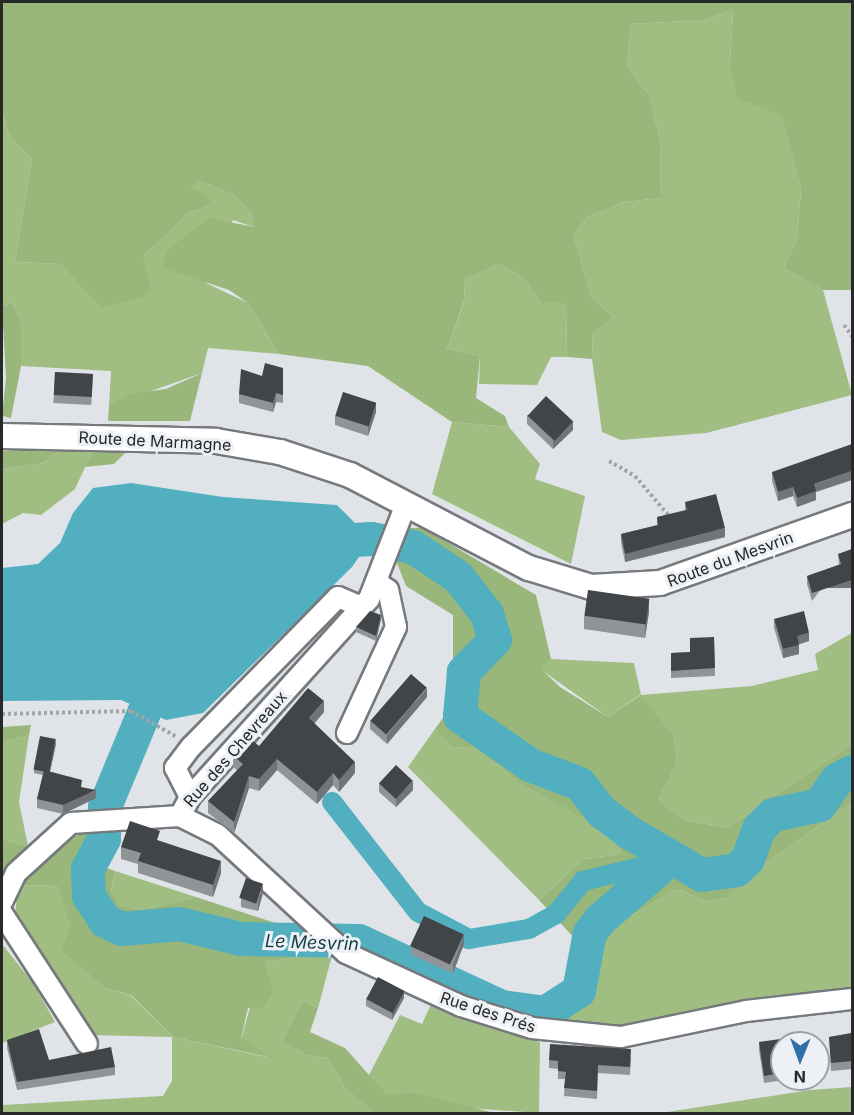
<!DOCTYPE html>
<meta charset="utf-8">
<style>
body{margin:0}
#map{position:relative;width:854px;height:1115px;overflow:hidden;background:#e0e4e8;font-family:Inter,sans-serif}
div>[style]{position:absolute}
.green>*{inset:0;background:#a0bd82}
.forest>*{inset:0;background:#99b77a}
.water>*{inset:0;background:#52afbf}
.canal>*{height:20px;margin:-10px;padding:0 10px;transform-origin:10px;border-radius:10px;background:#52afbf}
.river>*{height:34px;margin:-17px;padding:0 17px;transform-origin:17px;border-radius:17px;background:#52afbf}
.path>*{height:4px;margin-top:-2px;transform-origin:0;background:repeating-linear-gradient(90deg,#a2a5a8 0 3px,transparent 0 6px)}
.roads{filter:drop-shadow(2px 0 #76797d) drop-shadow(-2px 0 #76797d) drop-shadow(0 2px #76797d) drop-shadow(0 -2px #76797d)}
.minor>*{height:20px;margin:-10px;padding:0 10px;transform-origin:10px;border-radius:10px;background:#fff}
.major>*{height:24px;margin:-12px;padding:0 12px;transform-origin:12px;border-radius:12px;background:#fff}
.wall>*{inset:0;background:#909498;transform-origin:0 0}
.shaded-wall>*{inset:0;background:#717578;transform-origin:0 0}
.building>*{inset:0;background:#414548;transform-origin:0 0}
span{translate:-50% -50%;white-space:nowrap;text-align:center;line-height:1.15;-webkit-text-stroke:6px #edf1f5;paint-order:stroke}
.street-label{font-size:16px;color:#262829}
.water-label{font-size:18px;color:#133f46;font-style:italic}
.frame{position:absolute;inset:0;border:3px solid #262829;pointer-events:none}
.north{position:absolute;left:770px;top:1031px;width:60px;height:60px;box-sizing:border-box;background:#edf1f5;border:2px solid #9da1a3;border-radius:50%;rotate:181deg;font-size:16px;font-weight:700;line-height:24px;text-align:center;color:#262829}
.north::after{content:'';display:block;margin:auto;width:21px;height:27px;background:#3072a8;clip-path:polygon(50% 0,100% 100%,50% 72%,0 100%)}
</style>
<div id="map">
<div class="green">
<div style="clip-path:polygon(733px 9px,730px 64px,782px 115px,801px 189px,797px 238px,784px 268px,823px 290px,852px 395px,706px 433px,621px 440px,602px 432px,592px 359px,593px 333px,614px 317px,591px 297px,574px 236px,587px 217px,624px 202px,661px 198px,660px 142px,650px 97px,627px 66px,631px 24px,704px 20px)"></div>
<div style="clip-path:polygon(2px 113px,11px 139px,32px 159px,15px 262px,61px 264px,76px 278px,151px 287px,142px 258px,188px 213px,210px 205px,189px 188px,198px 180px,234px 195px,251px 213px,254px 227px,233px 220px,206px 283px,248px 303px,279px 354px,208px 348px,202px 373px,109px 406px,111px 371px,21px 366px,21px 322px,12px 302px,2px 307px)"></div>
<div style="clip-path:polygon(499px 264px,522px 277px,542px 303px,566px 303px,567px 357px,551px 357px,537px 385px,479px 384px,480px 356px,447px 349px,464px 302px,465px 279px)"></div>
<div style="clip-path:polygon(452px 422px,509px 427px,540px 464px,535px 479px,585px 496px,571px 564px,432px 494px)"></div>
<div style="clip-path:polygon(59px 451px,92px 452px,75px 489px,41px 515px,23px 513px,2px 524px,2px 469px,44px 463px)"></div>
<div style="clip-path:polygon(852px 633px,852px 744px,728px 827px,686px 821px,658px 800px,677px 763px,674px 736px,640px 695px,608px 717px,540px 669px,551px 659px,634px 663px,641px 695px,752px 686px,818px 670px,815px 654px)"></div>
<div style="clip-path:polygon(435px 729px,452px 747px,482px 749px,518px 783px,617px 835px,620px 854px,584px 859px,539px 900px,408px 767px)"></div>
<div style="clip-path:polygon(29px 735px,19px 802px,28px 846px,2px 839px,2px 743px)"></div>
<div style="clip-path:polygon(852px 803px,852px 987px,761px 998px,616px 1027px,578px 1027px,533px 1017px,598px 972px,606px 937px,625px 919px,677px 889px,707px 901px,727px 898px,762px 865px)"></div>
<div style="clip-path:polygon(115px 871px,196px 897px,141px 910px,120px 905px,111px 893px)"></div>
<div style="clip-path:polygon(18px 885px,57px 886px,72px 927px,62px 950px,105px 988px,130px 995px,173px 1037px,267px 1057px,241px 1039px,263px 962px,333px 952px,318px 1008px,302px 1001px,282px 1041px,307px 1055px,328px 1058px,345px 1088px,374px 1113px,2px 1114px,2px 1105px,163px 1096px,172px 1081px,172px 1037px,89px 1035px,15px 916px)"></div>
<div style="clip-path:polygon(2px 944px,33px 983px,55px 1022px,2px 1043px)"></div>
<div style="clip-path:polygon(431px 1004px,540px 1042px,539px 1113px,453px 1107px,411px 1092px,387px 1096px,368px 1077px,400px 1015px,422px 1024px)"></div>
<div style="clip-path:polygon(852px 1087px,852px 1113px,661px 1113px,810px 1090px)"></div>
</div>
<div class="forest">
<div style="clip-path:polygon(2px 2px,852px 2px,852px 290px,823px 290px,784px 268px,797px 238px,801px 189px,782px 116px,737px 98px,730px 64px,733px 9px,704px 20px,631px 24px,627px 66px,650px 97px,660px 142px,661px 198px,624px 202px,587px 217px,574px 236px,591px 297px,614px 317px,593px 333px,592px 359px,567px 357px,566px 303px,542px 303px,522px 277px,499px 264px,465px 279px,464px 301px,447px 349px,480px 356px,476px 398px,505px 416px,509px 427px,452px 422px,368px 366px,279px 354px,248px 303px,229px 290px,163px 268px,166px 251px,209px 218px,254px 227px,251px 213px,234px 195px,198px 180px,190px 188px,209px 197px,210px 205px,188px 213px,143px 257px,151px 287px,142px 298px,101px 307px,61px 264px,15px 262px,32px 159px,11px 139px,2px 113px)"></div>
<div style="clip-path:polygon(12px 302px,21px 322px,21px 366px,11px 418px,2px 416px,6px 378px,2px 307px)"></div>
<div style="clip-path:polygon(202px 373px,190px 421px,108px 421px,109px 406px,131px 394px,166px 389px)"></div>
<div style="clip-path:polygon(2px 451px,26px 450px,59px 451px,44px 463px,2px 469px)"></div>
<div style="clip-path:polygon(92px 452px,125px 453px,114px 464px,85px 467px)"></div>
<div style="clip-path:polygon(410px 528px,423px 528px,536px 595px,551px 659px,541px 669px,560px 687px,608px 717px,641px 695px,674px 736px,677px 763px,658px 800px,686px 821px,728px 827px,852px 744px,852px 803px,762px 865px,727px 898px,707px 901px,677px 889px,625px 919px,606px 937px,598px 972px,576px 992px,576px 940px,539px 900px,584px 859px,620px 854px,617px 836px,518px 783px,482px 749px,452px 747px,435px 729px,453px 704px,453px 615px,406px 586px,395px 558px)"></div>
<div style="clip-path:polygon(31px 725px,29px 735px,2px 743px,2px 727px)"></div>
<div style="clip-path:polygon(102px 824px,101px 866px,115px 871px,111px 892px,120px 905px,141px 910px,196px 897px,315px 936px,333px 952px,264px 962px,273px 991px,264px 1007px,248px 1008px,241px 1038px,269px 1057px,173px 1037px,131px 995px,105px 988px,61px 950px,71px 927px,57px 886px,18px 885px,45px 850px)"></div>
<div style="clip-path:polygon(2px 839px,28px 846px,2px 885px)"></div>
<div style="clip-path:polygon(302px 1001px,318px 1008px,310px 1032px,345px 1048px,387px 1095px,411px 1092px,494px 1113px,374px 1113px,345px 1088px,328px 1058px,307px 1055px,282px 1041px)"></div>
</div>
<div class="water">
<div style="clip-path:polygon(131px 483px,223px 497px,337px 505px,371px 539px,352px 567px,203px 713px,166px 720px,121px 700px,2px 701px,2px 568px,38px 564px,60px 543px,73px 513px,93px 488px)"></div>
</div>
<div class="canal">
<div style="left:332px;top:802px;width:140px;rotate:52deg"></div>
<div style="left:418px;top:912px;width:58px;rotate:27.9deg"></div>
<div style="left:469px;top:939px;width:61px;rotate:-9.5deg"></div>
<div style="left:529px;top:929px;width:31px;rotate:-29deg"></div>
<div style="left:556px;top:914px;width:43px;rotate:-50.7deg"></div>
<div style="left:583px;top:881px;width:89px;rotate:-13.7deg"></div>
</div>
<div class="river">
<div style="left:324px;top:542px;width:47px;rotate:-3.7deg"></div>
<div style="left:371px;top:539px;width:43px;rotate:10.8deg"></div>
<div style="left:413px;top:547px;width:54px;rotate:33.7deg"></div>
<div style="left:458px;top:577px;width:47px;rotate:51.9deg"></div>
<div style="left:487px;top:614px;width:27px;rotate:73deg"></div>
<div style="left:495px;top:640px;width:45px;rotate:134.1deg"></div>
<div style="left:464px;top:672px;width:44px;rotate:95.2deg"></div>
<div style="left:460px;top:716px;width:85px;rotate:35deg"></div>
<div style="left:530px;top:765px;width:53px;rotate:20.8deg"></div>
<div style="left:580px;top:784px;width:36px;rotate:52deg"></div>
<div style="left:602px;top:812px;width:35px;rotate:37deg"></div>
<div style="left:630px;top:833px;width:83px;rotate:30.3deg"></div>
<div style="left:702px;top:875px;width:35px;rotate:-8deg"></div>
<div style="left:737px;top:870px;width:16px;rotate:-45deg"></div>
<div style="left:748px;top:859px;width:32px;rotate:-70deg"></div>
<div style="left:759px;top:829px;width:20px;rotate:-45deg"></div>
<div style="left:773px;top:815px;width:48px;rotate:-12deg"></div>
<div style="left:820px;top:805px;width:30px;rotate:-56deg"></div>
<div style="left:837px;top:780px;width:17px;rotate:-28deg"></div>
<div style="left:151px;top:696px;width:120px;rotate:112.5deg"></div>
<div style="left:105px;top:807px;width:32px;rotate:92deg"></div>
<div style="left:104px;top:839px;width:34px;rotate:118deg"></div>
<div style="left:88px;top:869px;width:27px;rotate:88deg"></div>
<div style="left:89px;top:896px;width:30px;rotate:57deg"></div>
<div style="left:105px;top:921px;width:19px;rotate:25deg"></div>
<div style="left:122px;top:929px;width:57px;rotate:-5deg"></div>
<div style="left:179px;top:924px;width:64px;rotate:13.6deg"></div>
<div style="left:241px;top:939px;width:118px;rotate:1deg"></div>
<div style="left:359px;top:941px;width:157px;rotate:24.8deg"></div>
<div style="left:502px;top:1007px;width:43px;rotate:7.9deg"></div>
<div style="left:545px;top:1013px;width:40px;rotate:-32.9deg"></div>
<div style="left:579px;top:991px;width:59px;rotate:-79.3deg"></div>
<div style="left:590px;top:933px;width:16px;rotate:-52deg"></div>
<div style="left:600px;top:920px;width:91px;rotate:-41deg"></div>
</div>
<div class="path">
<div style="left:844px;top:325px;width:14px;rotate:54deg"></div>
<div style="left:609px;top:461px;width:30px;rotate:30deg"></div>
<div style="left:635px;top:476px;width:52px;rotate:49.6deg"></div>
<div style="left:2px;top:714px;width:129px;rotate:-1.3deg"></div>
<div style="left:131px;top:711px;width:51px;rotate:29.6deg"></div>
</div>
<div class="roads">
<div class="minor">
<div style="left:347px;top:733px;width:117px;rotate:-65.2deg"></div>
<div style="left:396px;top:627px;width:38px;rotate:-102deg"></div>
<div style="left:388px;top:590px;width:14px;rotate:-144deg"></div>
<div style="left:190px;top:797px;width:33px;rotate:-117deg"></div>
<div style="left:175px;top:768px;width:26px;rotate:-53deg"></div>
<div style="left:191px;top:747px;width:210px;rotate:-45.6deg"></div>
<div style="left:338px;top:597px;width:26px;rotate:23deg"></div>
<div style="left:180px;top:816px;width:42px;rotate:26.6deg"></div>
<div style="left:218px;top:835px;width:174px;rotate:42.7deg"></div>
<div style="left:346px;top:953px;width:127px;rotate:24.7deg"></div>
<div style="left:461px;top:1006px;width:74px;rotate:17.2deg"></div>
<div style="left:532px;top:1028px;width:89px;rotate:5.8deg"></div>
<div style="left:621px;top:1037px;width:128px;rotate:-11.7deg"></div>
<div style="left:746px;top:1011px;width:107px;rotate:-6.5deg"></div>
<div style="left:2px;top:902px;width:32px;rotate:-64deg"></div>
<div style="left:16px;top:873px;width:74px;rotate:-42.3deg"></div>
<div style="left:71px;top:823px;width:109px;rotate:-3.7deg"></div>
<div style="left:180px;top:816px;width:21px;rotate:-62deg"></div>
<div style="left:190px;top:797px;width:267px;rotate:-47.9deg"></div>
<div style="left:369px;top:599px;width:102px;rotate:-68.7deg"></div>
<div style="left:2px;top:913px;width:156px;rotate:57deg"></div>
</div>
<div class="major">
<div style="left:2px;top:436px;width:214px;rotate:1.3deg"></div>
<div style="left:216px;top:441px;width:65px;rotate:9.8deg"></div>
<div style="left:280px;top:452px;width:74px;rotate:18.2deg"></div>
<div style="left:350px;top:475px;width:202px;rotate:27.5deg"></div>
<div style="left:529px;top:568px;width:65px;rotate:17deg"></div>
<div style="left:591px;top:587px;width:69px;rotate:-3.3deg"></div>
<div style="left:660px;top:583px;width:204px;rotate:-19.5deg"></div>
</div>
</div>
<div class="wall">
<div style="clip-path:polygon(283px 368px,283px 403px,276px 402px,273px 412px,239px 403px,239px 394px,262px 376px)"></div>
<div style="left:55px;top:372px;width:38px;height:31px;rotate:3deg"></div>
<div style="clip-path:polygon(376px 412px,368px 436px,335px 425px,335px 416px)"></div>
<div style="clip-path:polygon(527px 415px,573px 430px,553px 449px,527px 424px)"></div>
<div style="clip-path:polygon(772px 472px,816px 492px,816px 500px,797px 507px,793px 496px,778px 501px,772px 481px)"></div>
<div style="clip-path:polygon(685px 502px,725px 537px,625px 562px,621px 543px,621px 534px,657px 525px,657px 517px,685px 510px)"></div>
<div style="clip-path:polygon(852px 549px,812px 601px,807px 584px,807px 576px,839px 565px,838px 554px)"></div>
<div style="clip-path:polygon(649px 612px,645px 638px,584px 629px,584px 616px)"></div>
<div style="clip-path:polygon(381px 619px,376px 641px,356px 632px,356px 627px)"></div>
<div style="clip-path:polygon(774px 619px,809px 641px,799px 644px,799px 654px,783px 658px,774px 628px)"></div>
<div style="clip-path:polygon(714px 637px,715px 676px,671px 678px,671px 653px,690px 652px)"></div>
<div style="clip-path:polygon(427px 697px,387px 744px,370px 729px,370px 721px)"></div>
<div style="clip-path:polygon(324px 712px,314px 723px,355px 773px,339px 792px,333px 785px,317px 804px,277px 770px,259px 791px,249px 788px,234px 833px,208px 813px,208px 801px,237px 770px,233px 767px,233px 756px,259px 746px)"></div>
<div style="clip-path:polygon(56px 744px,50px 772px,82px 787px,96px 798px,63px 814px,37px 808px,37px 799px,43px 775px,34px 773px,34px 769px)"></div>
<div style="clip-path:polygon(379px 783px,413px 790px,396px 807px,379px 792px)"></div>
<div style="clip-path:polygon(160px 841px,221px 873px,213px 897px,138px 873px,138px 864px,121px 859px,121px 847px)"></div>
<div style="clip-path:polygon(263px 893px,258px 911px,241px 907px,241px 898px)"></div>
<div style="clip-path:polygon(464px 944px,453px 973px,411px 955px,411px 946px)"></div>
<div style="clip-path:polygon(404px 998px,392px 1020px,366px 1006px,366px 999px)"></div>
<div style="clip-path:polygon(852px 1033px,852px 1069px,831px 1071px,829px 1037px)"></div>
<div style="clip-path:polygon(7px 1040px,49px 1060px,115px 1067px,115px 1075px,17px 1090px,7px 1048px)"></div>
<div style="clip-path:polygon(759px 1042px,782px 1043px,782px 1079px,791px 1079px,764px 1083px,759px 1050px)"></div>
<div style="clip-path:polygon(631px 1057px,630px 1075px,598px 1073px,597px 1099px,564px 1096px,565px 1079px,558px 1079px,558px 1069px,549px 1068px,549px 1060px)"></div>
</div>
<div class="shaded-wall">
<div style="clip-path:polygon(276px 393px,276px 402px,273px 412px,273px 403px)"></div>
<div style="clip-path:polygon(376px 403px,376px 412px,368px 436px,368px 427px)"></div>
<div style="clip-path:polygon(573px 421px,573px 430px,553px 449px,553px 440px)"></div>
<div style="clip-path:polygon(852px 471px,852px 480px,816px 492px,816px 500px,797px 507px,797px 498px,814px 484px)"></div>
<div style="clip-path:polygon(793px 487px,793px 496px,778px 501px,778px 492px)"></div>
<div style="clip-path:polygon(725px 528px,725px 537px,625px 562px,625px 554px)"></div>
<div style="left:852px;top:580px;width:8px;height:42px;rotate:90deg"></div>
<div style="clip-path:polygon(649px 599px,649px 612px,645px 638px,645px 625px)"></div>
<div style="clip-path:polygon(381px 615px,381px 619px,376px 641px,376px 636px)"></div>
<div style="clip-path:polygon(809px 633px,809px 641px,797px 645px,797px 636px)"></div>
<div style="clip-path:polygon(799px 645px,799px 654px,783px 658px,783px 649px)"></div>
<div style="clip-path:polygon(427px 688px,427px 697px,387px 744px,387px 735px)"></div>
<div style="clip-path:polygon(324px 701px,324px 712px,309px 730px,309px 718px)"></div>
<div style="clip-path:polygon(56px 739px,56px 744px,49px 776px,49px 772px)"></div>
<div style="clip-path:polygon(277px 759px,277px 770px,259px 791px,259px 779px)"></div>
<div style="clip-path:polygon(355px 762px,355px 773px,339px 792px,339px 780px)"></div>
<div style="clip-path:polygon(333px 773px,333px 785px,317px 804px,317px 792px)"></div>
<div style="clip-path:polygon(249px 776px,249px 788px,234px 833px,234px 822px)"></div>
<div style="clip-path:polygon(413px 781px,413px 790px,396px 807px,396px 798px)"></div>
<div style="clip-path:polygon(96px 790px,96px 798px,63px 814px,63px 805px)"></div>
<div style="clip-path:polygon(221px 861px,221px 873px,213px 897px,213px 885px)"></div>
<div style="clip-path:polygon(263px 884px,263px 893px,258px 911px,258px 902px)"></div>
<div style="clip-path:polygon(464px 935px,464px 944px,453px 973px,453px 964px)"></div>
<div style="clip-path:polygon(404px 991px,404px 998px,392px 1020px,392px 1013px)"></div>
</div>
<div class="building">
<div style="clip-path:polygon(265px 363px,283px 368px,283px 395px,276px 393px,273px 403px,239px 394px,241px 369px,262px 376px)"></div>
<div style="left:55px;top:372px;width:38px;height:23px;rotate:3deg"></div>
<div style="left:343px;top:392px;width:35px;height:25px;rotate:18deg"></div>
<div style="left:546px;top:396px;width:37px;height:27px;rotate:43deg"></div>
<div style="clip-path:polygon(852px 444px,852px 471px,814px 484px,816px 491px,797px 498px,793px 487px,778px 492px,772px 472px)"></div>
<div style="clip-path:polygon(716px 494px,725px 528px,625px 554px,621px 534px,658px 525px,657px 517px,687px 510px,685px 502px)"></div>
<div style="clip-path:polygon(852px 549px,852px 580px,812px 593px,807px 576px,841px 564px,838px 554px)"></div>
<div style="left:588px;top:590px;width:62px;height:26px;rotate:8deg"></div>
<div style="clip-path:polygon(370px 611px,381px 615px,376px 636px,356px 627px)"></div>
<div style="clip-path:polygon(804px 611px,809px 633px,797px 636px,799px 645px,783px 649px,774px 619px)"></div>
<div style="clip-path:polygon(714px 637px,715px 668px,671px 671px,671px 653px,690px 652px,690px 638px)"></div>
<div style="left:411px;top:674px;width:21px;height:62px;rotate:41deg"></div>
<div style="clip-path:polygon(308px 688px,324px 701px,309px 718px,355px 762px,339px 780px,333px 773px,317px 792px,277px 759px,259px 779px,249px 776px,234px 822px,208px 801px,243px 764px,233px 756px,250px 738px,259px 746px)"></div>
<div style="left:40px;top:736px;width:16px;height:34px;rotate:11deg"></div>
<div style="left:396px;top:765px;width:23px;height:25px;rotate:43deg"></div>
<div style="clip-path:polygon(44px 770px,82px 780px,81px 787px,96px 790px,63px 805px,37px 799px)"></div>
<div style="clip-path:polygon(130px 821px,160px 831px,157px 840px,221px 861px,213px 885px,138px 861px,141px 853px,121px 847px)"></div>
<div style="left:246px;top:878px;width:18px;height:21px;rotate:19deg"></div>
<div style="left:424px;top:916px;width:44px;height:33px;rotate:25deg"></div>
<div style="left:378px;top:977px;width:30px;height:25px;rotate:28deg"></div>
<div style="clip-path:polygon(39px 1029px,49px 1060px,111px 1047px,115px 1067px,17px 1082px,7px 1040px)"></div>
<div style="clip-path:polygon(852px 1033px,852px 1061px,831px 1063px,829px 1037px)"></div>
<div style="clip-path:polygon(794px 1037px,795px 1043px,782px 1043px,782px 1073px,764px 1076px,759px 1042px)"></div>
<div style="clip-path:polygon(550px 1044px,631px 1049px,630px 1067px,598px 1065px,597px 1091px,564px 1088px,566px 1072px,558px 1071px,558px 1061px,549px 1060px)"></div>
</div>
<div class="street-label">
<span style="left:155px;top:441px;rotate:3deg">Route de Marmagne</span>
<span style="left:730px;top:559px;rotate:-20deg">Route du Mesvrin</span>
<span style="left:235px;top:749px;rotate:-49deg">Rue des Chevreaux</span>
<span style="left:488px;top:1012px;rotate:18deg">Rue des Prés</span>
</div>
<div class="water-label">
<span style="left:312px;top:943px;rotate:2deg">Le Mesvrin</span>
</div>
<div class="frame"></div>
<div class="north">N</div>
</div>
